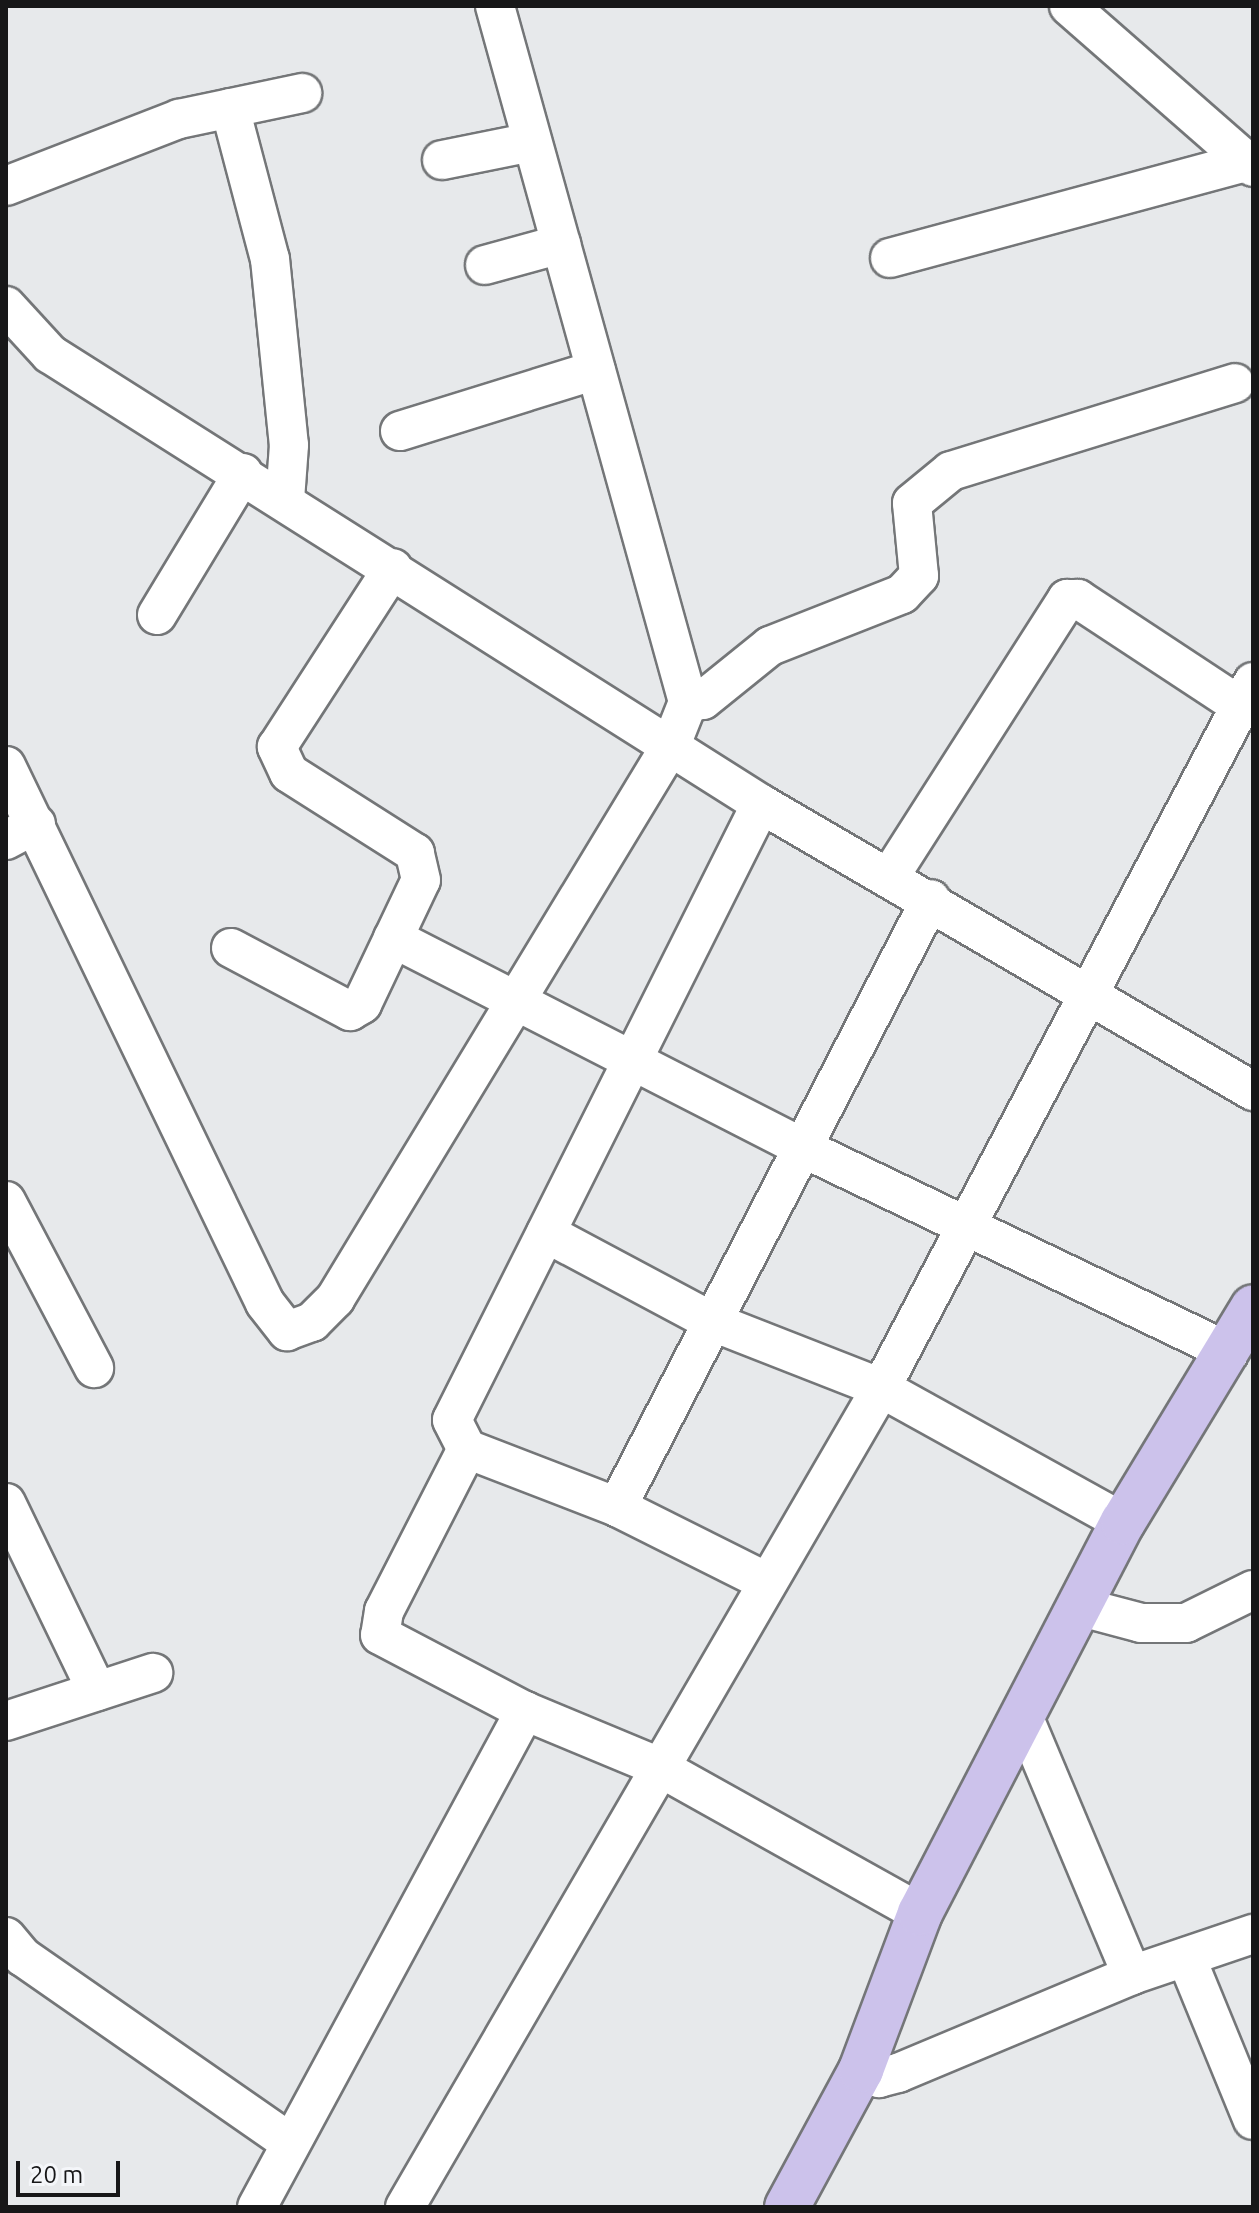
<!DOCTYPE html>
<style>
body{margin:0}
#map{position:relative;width:1259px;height:2213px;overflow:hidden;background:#e7e9eb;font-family:Ubuntu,sans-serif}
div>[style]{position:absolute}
.roads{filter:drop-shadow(2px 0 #747678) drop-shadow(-2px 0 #747678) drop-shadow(0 2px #747678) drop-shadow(0 -2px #747678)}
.minor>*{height:38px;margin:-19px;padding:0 19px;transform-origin:19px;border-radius:19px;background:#fff}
.major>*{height:44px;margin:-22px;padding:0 22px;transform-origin:22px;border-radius:22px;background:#ccc2eb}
span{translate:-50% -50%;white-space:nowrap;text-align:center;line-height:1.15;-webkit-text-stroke:6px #f4f6f9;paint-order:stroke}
.frame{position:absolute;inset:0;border:8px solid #171718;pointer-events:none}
.scale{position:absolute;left:16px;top:2161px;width:104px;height:36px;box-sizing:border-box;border:4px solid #171718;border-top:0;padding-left:10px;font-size:24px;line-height:28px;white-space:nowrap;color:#171718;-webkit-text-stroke:6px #f4f6f9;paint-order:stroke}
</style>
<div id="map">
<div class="roads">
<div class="minor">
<div style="left:1069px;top:6px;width:244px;rotate:41.2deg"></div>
<div style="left:230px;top:108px;width:156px;rotate:75.2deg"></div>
<div style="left:270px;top:259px;width:187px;rotate:84.2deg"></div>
<div style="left:289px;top:445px;width:54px;rotate:94.2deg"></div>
<div style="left:442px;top:160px;width:91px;rotate:-11.4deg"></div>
<div style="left:6px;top:186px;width:186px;rotate:-21.2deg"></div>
<div style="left:179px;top:119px;width:126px;rotate:-11.9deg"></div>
<div style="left:890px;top:258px;width:370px;rotate:-15.1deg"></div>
<div style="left:485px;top:265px;width:79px;rotate:-15.4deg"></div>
<div style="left:6px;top:306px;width:65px;rotate:47.5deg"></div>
<div style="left:50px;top:354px;width:841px;rotate:32.33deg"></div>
<div style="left:761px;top:804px;width:570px;rotate:30.26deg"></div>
<div style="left:400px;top:431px;width:205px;rotate:-17.3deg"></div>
<div style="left:157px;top:615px;width:166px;rotate:-58.8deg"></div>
<div style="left:688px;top:702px;width:15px;rotate:-8deg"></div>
<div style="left:703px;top:700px;width:86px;rotate:-38.9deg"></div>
<div style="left:770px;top:646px;width:142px;rotate:-21.5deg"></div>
<div style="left:902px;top:594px;width:25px;rotate:-47deg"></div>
<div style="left:919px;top:576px;width:73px;rotate:-95.5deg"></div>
<div style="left:912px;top:503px;width:50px;rotate:-39.4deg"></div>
<div style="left:951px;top:471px;width:297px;rotate:-17.2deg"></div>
<div style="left:6px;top:766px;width:596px;rotate:64.25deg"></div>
<div style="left:265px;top:1303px;width:36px;rotate:52deg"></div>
<div style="left:287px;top:1331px;width:27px;rotate:-20deg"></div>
<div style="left:312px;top:1322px;width:33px;rotate:-45deg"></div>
<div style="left:335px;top:1299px;width:648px;rotate:-58.76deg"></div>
<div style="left:671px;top:745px;width:46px;rotate:-68.4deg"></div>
<div style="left:688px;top:702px;width:722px;rotate:-105.5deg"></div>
<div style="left:761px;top:804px;width:689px;rotate:116.64deg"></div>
<div style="left:452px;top:1420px;width:33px;rotate:63deg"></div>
<div style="left:467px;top:1449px;width:161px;rotate:21.1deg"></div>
<div style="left:617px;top:1507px;width:168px;rotate:26.6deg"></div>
<div style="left:6px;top:840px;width:34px;rotate:-28deg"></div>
<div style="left:890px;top:876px;width:329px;rotate:-57.4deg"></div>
<div style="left:1067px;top:599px;width:11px"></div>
<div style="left:1078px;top:599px;width:194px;rotate:33.4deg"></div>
<div style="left:393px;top:938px;width:458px;rotate:27.1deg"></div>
<div style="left:801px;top:1147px;width:475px;rotate:25.6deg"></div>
<div style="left:231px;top:948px;width:135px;rotate:27.9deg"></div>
<div style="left:350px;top:1011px;width:14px;rotate:-30deg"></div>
<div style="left:362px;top:1004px;width:137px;rotate:-64.6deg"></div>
<div style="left:421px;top:880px;width:28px;rotate:-103deg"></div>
<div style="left:415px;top:853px;width:149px;rotate:-147.6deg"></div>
<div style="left:289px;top:773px;width:29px;rotate:-115deg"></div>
<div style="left:277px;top:747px;width:213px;rotate:-57.1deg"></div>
<div style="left:6px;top:1201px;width:189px;rotate:62.2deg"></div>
<div style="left:546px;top:1233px;width:189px;rotate:28.1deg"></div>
<div style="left:713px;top:1322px;width:180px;rotate:21.4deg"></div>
<div style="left:881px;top:1388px;width:277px;rotate:29deg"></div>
<div style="left:467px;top:1449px;width:182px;rotate:117.1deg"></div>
<div style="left:384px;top:1611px;width:24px;rotate:99deg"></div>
<div style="left:380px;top:1635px;width:164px;rotate:27.7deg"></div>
<div style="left:525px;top:1711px;width:143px;rotate:22.6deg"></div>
<div style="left:657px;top:1766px;width:301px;rotate:29.2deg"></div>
<div style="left:6px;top:1503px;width:209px;rotate:64.2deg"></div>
<div style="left:617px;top:1507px;width:684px;rotate:-62.69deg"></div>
<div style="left:1081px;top:1607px;width:62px;rotate:14.9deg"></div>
<div style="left:1141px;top:1623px;width:45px"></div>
<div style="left:1186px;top:1623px;width:75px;rotate:-26.2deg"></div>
<div style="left:1023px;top:1716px;width:281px;rotate:67.2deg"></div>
<div style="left:6px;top:1721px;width:155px;rotate:-18.1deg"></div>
<div style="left:6px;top:1937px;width:26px;rotate:50deg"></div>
<div style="left:23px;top:1957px;width:326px;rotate:34.8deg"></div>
<div style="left:1186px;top:1957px;width:176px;rotate:67.7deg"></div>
<div style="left:861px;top:2070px;width:20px;rotate:24deg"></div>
<div style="left:879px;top:2078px;width:20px;rotate:-15deg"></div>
<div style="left:898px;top:2073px;width:254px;rotate:-22.7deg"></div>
<div style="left:1132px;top:1975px;width:128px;rotate:-18.7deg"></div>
<div style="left:257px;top:2207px;width:564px;rotate:-61.62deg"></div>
<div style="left:405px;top:2207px;width:947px;rotate:-59.83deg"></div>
<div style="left:881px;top:1388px;width:798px;rotate:-62.21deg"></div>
</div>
<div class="major">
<div style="left:787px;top:2207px;width:156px;rotate:-61.6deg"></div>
<div style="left:861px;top:2070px;width:168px;rotate:-69.4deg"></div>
<div style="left:920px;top:1913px;width:441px;rotate:-62.6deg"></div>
<div style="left:1123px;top:1522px;width:251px;rotate:-58.8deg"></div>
</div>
</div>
<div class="frame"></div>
<div class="scale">20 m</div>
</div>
